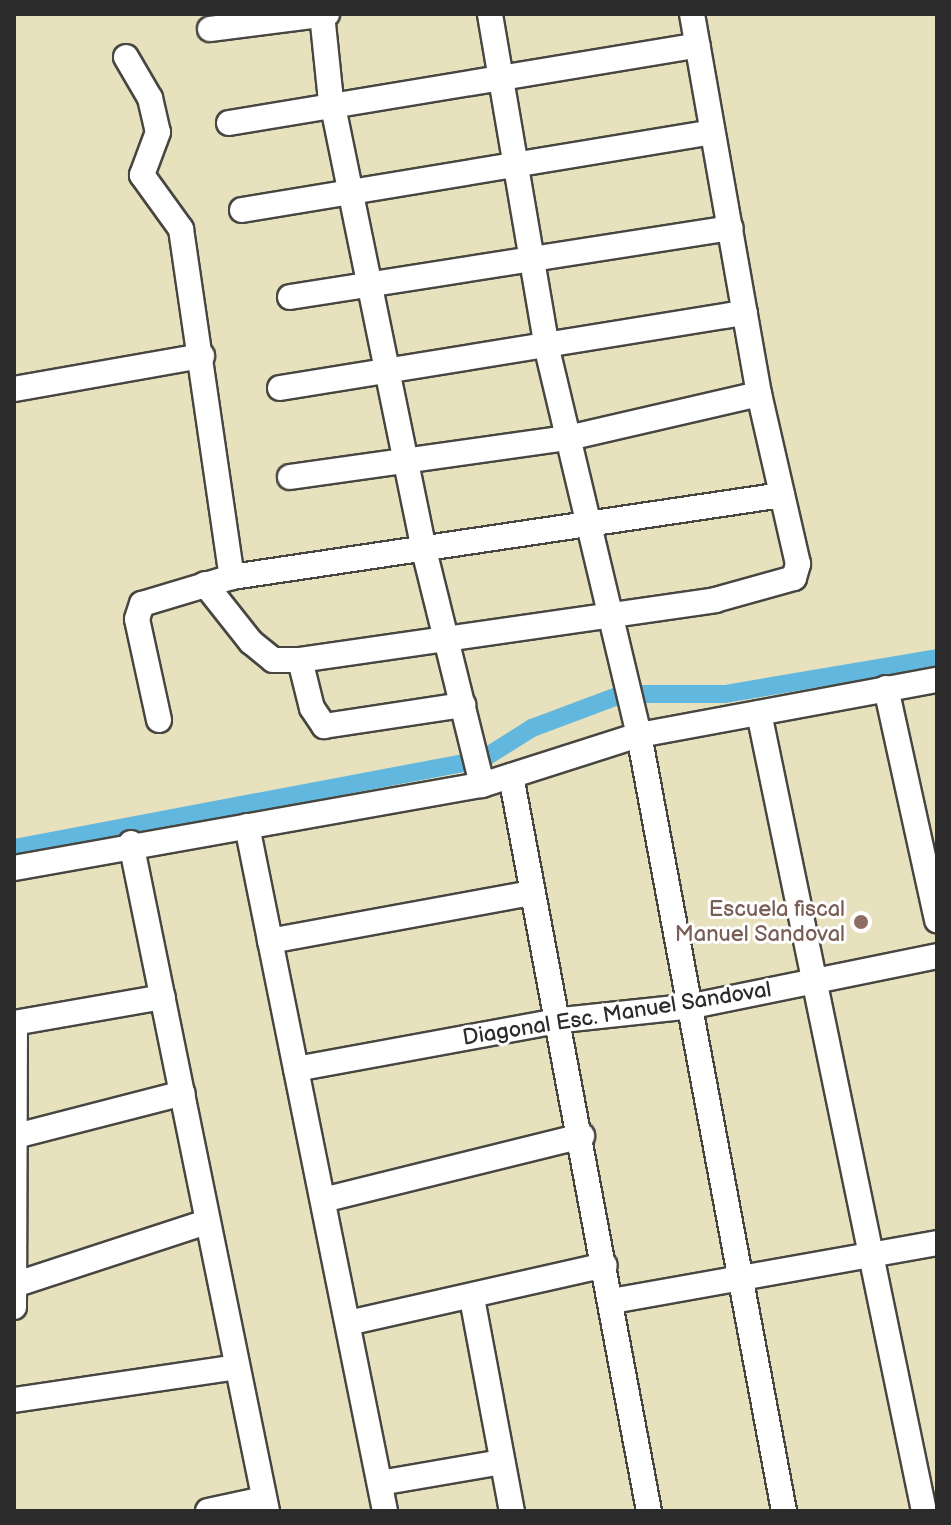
<!DOCTYPE html>
<style>
body{margin:0}
#map{position:relative;width:951px;height:1525px;overflow:hidden;background:#e7e1bd;font-family:"Balsamiq Sans",sans-serif}
div>[style]{position:absolute}
.canal>*{height:18px;margin:-9px;padding:0 9px;transform-origin:9px;border-radius:9px;background:#62b7de}
.roads{filter:drop-shadow(2px 0 #474641) drop-shadow(-2px 0 #474641) drop-shadow(0 2px #474641) drop-shadow(0 -2px #474641)}
.minor>*{height:24px;margin:-12px;padding:0 12px;transform-origin:12px;border-radius:12px;background:#fff}
.dots>*{width:22px;height:22px;translate:-50% -50%;box-sizing:border-box;border:4px solid #fff;border-radius:50%}
span{translate:-50% -50%;white-space:nowrap;text-align:center;line-height:1.15;-webkit-text-stroke:6px #fff;paint-order:stroke}
.education-label{font-size:22px;color:#785e54}
.right{translate:-100% -50%;text-align:right}
.street-label{font-size:22px;color:#2b2b2b}
.frame{position:absolute;inset:0;border:16px solid #2b2b2b;pointer-events:none}
</style>
<div id="map">
<div class="canal">
<div style="left:640px;top:694px;width:85px"></div>
<div style="left:725px;top:694px;width:215px;rotate:-9.6deg"></div>
<div style="left:481px;top:760px;width:60px;rotate:-32.1deg"></div>
<div style="left:532px;top:728px;width:97px;rotate:-20.5deg"></div>
<div style="left:14px;top:848px;width:459px;rotate:-10.7deg"></div>
</div>
<div class="roads">
<div class="minor">
<div style="left:322px;top:14px;width:78px;rotate:84.1deg"></div>
<div style="left:330px;top:92px;width:463px;rotate:78.4deg"></div>
<div style="left:423px;top:546px;width:246px;rotate:76.1deg"></div>
<div style="left:210px;top:29px;width:118px;rotate:-7.3deg"></div>
<div style="left:126px;top:57px;width:48px;rotate:59.7deg"></div>
<div style="left:150px;top:98px;width:35px;rotate:77deg"></div>
<div style="left:158px;top:132px;width:46px;rotate:110.4deg"></div>
<div style="left:142px;top:175px;width:67px;rotate:54.2deg"></div>
<div style="left:181px;top:229px;width:352px;rotate:81.7deg"></div>
<div style="left:229px;top:123px;width:475px;rotate:-9.4deg"></div>
<div style="left:242px;top:210px;width:476px;rotate:-9.4deg"></div>
<div style="left:290px;top:297px;width:446px;rotate:-8.9deg"></div>
<div style="left:280px;top:388px;width:471px;rotate:-9.2deg"></div>
<div style="left:14px;top:389px;width:191px;rotate:-10deg"></div>
<div style="left:290px;top:477px;width:281px;rotate:-8deg"></div>
<div style="left:568px;top:438px;width:196px;rotate:-13deg"></div>
<div style="left:205px;top:584px;width:74px;rotate:51.6deg"></div>
<div style="left:251px;top:642px;width:28px;rotate:39deg"></div>
<div style="left:273px;top:660px;width:27px"></div>
<div style="left:300px;top:660px;width:419px;rotate:-8.2deg"></div>
<div style="left:715px;top:600px;width:82px;rotate:-15.6deg"></div>
<div style="left:794px;top:578px;width:15px;rotate:-74deg"></div>
<div style="left:798px;top:564px;width:174px;rotate:-102.9deg"></div>
<div style="left:759px;top:394px;width:386px;rotate:-100deg"></div>
<div style="left:300px;top:660px;width:49px;rotate:76deg"></div>
<div style="left:312px;top:708px;width:22px;rotate:56deg"></div>
<div style="left:324px;top:726px;width:141px;rotate:-8.6deg"></div>
<div style="left:886px;top:688px;width:238px;rotate:77.6deg"></div>
<div style="left:759px;top:713px;width:815px;rotate:78.32deg"></div>
<div style="left:159px;top:720px;width:103px;rotate:-102.3deg"></div>
<div style="left:137px;top:619px;width:16px;rotate:-72deg"></div>
<div style="left:142px;top:604px;width:94px;rotate:-16.7deg"></div>
<div style="left:232px;top:577px;width:556px;rotate:-8.48deg"></div>
<div style="left:511px;top:776px;width:748px;rotate:79.37deg"></div>
<div style="left:247px;top:826px;width:699px;rotate:78.61deg"></div>
<div style="left:131px;top:843px;width:682px;rotate:78.49deg"></div>
<div style="left:14px;top:868px;width:475px;rotate:-10.1deg"></div>
<div style="left:482px;top:785px;width:165px;rotate:-17.7deg"></div>
<div style="left:639px;top:735px;width:398px;rotate:-103.4deg"></div>
<div style="left:547px;top:348px;width:339px;rotate:-99.7deg"></div>
<div style="left:270px;top:941px;width:266px;rotate:-10.4deg"></div>
<div style="left:14px;top:1023px;width:151px;rotate:-9.9deg"></div>
<div style="left:296px;top:1069px;width:270px;rotate:-10.4deg"></div>
<div style="left:562px;top:1020px;width:131px;rotate:-6.1deg"></div>
<div style="left:692px;top:1006px;width:250px;rotate:-11.5deg"></div>
<div style="left:16px;top:1136px;width:172px;rotate:-14.4deg"></div>
<div style="left:323px;top:1200px;width:267px;rotate:-13.9deg"></div>
<div style="left:14px;top:1285px;width:203px;rotate:-18.1deg"></div>
<div style="left:472px;top:1298px;width:217px;rotate:79.4deg"></div>
<div style="left:612px;top:1301px;width:330px;rotate:-10.1deg"></div>
<div style="left:14px;top:1307px;width:284px;rotate:-89.8deg"></div>
<div style="left:348px;top:1323px;width:263px;rotate:-12.7deg"></div>
<div style="left:14px;top:1400px;width:225px;rotate:-8.4deg"></div>
<div style="left:380px;top:1483px;width:124px;rotate:-9.8deg"></div>
<div style="left:208px;top:1511px;width:57px;rotate:-12.1deg"></div>
<div style="left:784px;top:1511px;width:789px;rotate:-100.58deg"></div>
<div style="left:639px;top:735px;width:303px;rotate:-10.5deg"></div>
</div>
</div>
<div class="dots">
<div style="left:861px;top:922px;background:#8d6e63"></div>
</div>
<div class="education-label">
<span class="right" style="left:845px;top:922px">Escuela fiscal<br>Manuel Sandoval</span>
</div>
<div class="street-label">
<span style="left:617px;top:1014px;rotate:-9deg">Diagonal Esc. Manuel Sandoval</span>
</div>
<div class="frame"></div>
</div>
